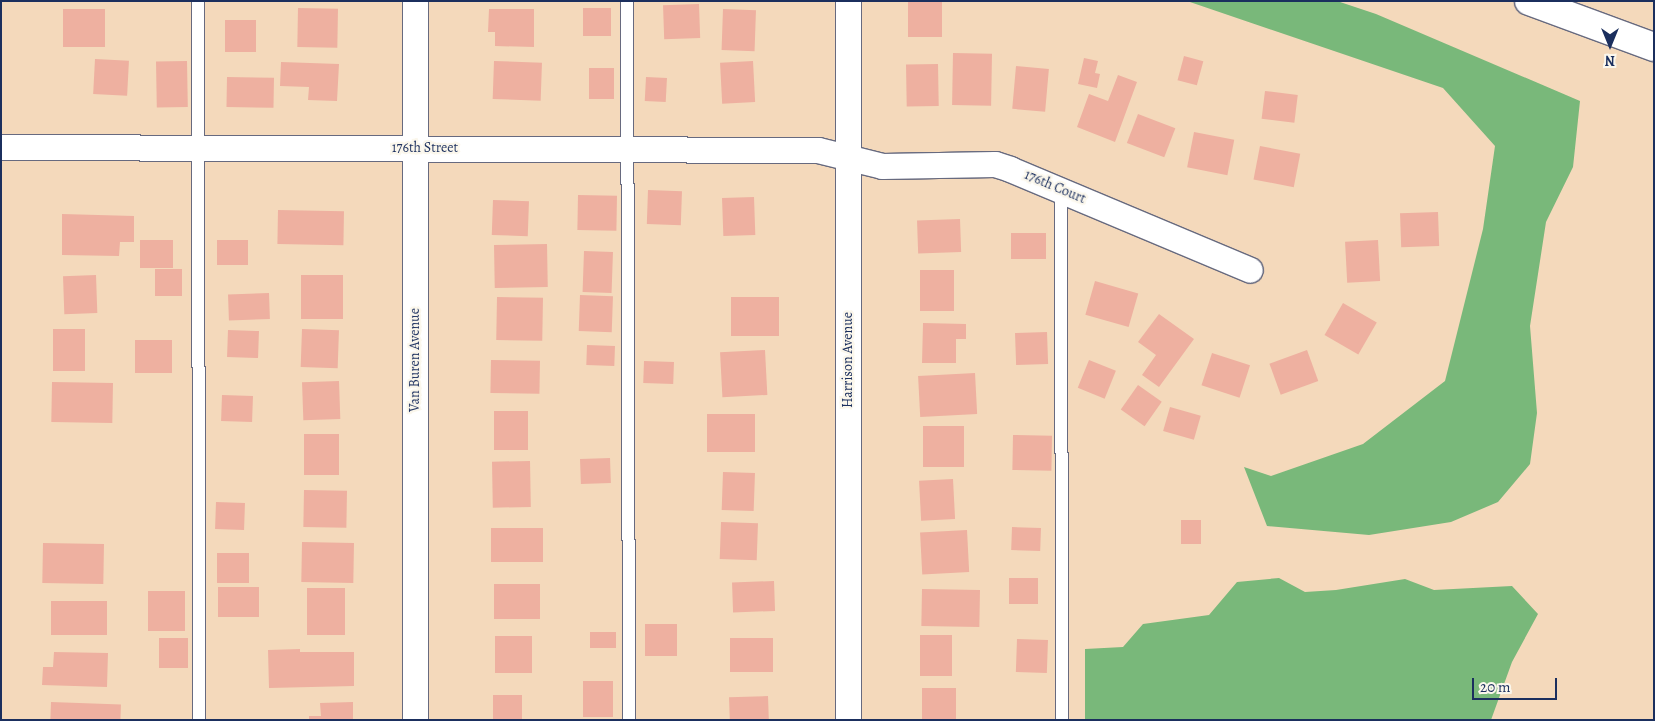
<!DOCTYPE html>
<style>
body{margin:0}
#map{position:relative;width:1655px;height:721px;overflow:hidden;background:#f4d9bb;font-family:Alegreya,serif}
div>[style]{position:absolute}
.forest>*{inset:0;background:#79b87a}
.building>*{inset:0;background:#eeb0a0;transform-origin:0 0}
.roads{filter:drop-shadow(1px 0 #676a7f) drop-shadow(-1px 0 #676a7f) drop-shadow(0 1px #676a7f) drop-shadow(0 -1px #676a7f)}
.service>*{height:12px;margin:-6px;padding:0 6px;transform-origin:6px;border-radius:6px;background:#fff}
.minor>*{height:25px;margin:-12.5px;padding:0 12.5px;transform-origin:12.5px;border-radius:12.5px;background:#fff}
.motorway>*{height:28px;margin:-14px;padding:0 14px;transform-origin:14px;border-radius:14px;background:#fff}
span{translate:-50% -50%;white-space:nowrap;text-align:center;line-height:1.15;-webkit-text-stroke:4.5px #fbf7ec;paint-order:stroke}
.street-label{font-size:14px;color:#1b2f5e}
.frame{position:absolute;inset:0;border:2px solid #1b2f5e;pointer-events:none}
.north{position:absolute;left:1585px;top:20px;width:50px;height:50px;-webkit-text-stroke:4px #fbf7ec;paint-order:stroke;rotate:180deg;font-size:14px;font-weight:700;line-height:20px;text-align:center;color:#1b2f5e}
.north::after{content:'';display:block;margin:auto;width:18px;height:22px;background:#1b2f5e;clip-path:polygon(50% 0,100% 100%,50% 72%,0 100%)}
.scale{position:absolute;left:1472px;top:678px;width:85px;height:22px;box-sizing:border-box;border:2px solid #1b2f5e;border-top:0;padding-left:6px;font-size:15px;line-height:18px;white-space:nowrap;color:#1b2f5e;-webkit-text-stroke:4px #fbf7ec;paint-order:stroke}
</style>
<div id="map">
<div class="forest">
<div style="clip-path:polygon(1187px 1px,1337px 1px,1376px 14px,1580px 101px,1573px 167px,1546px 222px,1530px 326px,1537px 413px,1530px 464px,1498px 502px,1451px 522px,1369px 535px,1267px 526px,1244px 467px,1271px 476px,1363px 444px,1445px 381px,1483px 229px,1495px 146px,1443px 88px)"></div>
<div style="clip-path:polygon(1279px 578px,1305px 592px,1336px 590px,1405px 579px,1434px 590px,1512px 586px,1538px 614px,1512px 662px,1491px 720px,1085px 720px,1085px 649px,1123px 647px,1143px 624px,1209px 615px,1237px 582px)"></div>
</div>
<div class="building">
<div style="left:908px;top:1px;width:34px;height:36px"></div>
<div style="left:699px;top:4px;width:34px;height:36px;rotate:88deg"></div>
<div style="left:298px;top:8px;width:40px;height:39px;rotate:1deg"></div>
<div style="left:583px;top:8px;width:28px;height:28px"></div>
<div style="left:63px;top:9px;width:42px;height:38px"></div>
<div style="clip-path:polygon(489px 9px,534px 9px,534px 47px,495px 46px,495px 32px,488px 32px)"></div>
<div style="left:723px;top:9px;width:33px;height:41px;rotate:2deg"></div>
<div style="left:256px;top:20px;width:32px;height:31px;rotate:90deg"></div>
<div style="left:953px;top:53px;width:39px;height:52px;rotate:1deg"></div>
<div style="left:1184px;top:56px;width:20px;height:25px;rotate:15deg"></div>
<div style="clip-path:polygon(1084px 58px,1098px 61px,1095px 73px,1100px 74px,1097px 88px,1078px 84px)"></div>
<div style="left:95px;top:59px;width:34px;height:35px;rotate:3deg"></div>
<div style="left:187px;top:61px;width:46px;height:31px;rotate:89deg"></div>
<div style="left:494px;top:61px;width:48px;height:38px;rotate:2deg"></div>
<div style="left:753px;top:61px;width:41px;height:33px;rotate:87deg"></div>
<div style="clip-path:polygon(281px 62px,339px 64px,337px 101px,308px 100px,309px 87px,280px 86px)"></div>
<div style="left:938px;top:64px;width:42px;height:32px;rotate:89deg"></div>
<div style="left:1016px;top:66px;width:33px;height:43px;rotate:5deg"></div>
<div style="left:589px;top:68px;width:25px;height:31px"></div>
<div style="clip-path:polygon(1118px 75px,1137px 82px,1115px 142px,1077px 127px,1089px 94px,1108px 101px)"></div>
<div style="left:227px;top:77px;width:47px;height:30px;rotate:1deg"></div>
<div style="left:646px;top:77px;width:21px;height:24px;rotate:3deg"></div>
<div style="left:1265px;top:91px;width:33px;height:28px;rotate:7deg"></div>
<div style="left:1138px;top:114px;width:40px;height:31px;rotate:21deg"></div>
<div style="left:1194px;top:132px;width:41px;height:36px;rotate:11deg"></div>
<div style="left:1260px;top:146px;width:41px;height:34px;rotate:11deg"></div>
<div style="left:648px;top:190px;width:34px;height:34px;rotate:2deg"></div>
<div style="left:578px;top:195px;width:39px;height:35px;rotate:1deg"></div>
<div style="left:754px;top:197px;width:38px;height:32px;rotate:88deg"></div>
<div style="left:493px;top:200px;width:36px;height:35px;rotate:2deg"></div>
<div style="left:278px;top:210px;width:66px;height:34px;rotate:1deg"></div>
<div style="left:1438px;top:212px;width:34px;height:38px;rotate:88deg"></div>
<div style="clip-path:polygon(62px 214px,134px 216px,134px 242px,120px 242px,119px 256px,62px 255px)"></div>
<div style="left:960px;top:219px;width:33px;height:43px;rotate:88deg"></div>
<div style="left:1046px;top:233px;width:26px;height:35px;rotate:90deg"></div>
<div style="left:140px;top:240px;width:33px;height:28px"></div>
<div style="left:217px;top:240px;width:31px;height:25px"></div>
<div style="left:1378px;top:240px;width:41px;height:33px;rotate:87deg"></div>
<div style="left:547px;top:244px;width:43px;height:53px;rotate:89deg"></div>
<div style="left:584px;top:251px;width:29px;height:41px;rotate:2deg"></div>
<div style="left:155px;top:269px;width:27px;height:27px"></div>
<div style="left:920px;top:270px;width:34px;height:41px"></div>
<div style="left:96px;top:275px;width:38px;height:33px;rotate:88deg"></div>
<div style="left:301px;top:275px;width:42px;height:44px"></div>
<div style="left:1095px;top:281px;width:45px;height:35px;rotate:16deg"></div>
<div style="left:269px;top:293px;width:26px;height:41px;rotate:88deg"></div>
<div style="left:580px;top:295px;width:33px;height:36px;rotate:2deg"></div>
<div style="left:497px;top:297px;width:46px;height:43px;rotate:1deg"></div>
<div style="left:731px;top:297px;width:48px;height:39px"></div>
<div style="left:1343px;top:303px;width:39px;height:37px;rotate:30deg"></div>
<div style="clip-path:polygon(1159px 314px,1194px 339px,1159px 387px,1142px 375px,1156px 355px,1138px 342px)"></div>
<div style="clip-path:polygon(923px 323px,966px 324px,966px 339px,956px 339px,956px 363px,922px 363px)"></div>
<div style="left:53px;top:329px;width:32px;height:42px"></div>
<div style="left:302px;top:329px;width:37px;height:38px;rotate:2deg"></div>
<div style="left:228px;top:330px;width:31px;height:27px;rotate:2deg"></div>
<div style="left:1047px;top:332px;width:32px;height:32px;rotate:88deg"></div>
<div style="left:172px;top:340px;width:33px;height:37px;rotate:90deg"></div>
<div style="left:587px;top:345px;width:28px;height:20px;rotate:2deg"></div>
<div style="left:765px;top:350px;width:45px;height:45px;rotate:87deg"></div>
<div style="left:1307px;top:350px;width:33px;height:40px;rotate:70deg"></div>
<div style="left:1212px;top:353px;width:40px;height:34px;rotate:18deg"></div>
<div style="left:491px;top:360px;width:49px;height:33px;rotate:1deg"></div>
<div style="left:1089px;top:360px;width:29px;height:30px;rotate:22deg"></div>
<div style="left:644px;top:361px;width:30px;height:22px;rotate:2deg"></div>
<div style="left:975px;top:373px;width:41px;height:57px;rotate:87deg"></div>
<div style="left:339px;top:381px;width:38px;height:37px;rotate:88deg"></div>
<div style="left:52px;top:382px;width:61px;height:40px;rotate:1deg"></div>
<div style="left:1138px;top:385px;width:29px;height:30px;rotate:35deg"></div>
<div style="left:222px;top:395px;width:31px;height:26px;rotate:2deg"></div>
<div style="left:1170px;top:407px;width:32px;height:25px;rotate:16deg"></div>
<div style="left:494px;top:411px;width:34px;height:39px"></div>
<div style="left:755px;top:414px;width:38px;height:48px;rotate:90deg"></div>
<div style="left:964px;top:426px;width:41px;height:41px;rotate:90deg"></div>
<div style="left:304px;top:434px;width:35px;height:41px"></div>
<div style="left:1013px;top:435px;width:39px;height:35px;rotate:1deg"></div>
<div style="left:610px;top:458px;width:25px;height:30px;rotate:88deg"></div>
<div style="left:530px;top:461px;width:46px;height:38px;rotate:89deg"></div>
<div style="left:723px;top:472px;width:32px;height:38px;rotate:2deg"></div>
<div style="left:953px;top:479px;width:40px;height:34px;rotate:87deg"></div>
<div style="left:304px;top:490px;width:43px;height:37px;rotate:1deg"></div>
<div style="left:216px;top:502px;width:29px;height:27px;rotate:2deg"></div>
<div style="left:1181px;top:520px;width:20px;height:24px"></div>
<div style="left:721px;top:522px;width:37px;height:37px;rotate:2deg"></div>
<div style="left:1012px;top:527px;width:29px;height:23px;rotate:2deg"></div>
<div style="left:491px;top:528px;width:52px;height:34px"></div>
<div style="left:967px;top:530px;width:42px;height:47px;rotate:87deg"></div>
<div style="left:302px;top:542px;width:52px;height:40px;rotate:1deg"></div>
<div style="left:43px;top:543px;width:61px;height:40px;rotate:1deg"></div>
<div style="left:217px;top:553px;width:32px;height:30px"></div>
<div style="left:1009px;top:578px;width:29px;height:26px"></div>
<div style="left:774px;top:581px;width:30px;height:42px;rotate:88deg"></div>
<div style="left:494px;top:584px;width:46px;height:35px"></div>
<div style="left:259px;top:587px;width:30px;height:41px;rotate:90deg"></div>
<div style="left:307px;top:588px;width:38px;height:47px"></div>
<div style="left:922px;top:589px;width:58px;height:37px;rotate:1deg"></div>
<div style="left:148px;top:591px;width:37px;height:40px"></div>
<div style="left:107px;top:601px;width:34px;height:56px;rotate:90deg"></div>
<div style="left:645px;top:624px;width:32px;height:32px"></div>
<div style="left:590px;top:632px;width:26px;height:16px"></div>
<div style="left:920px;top:635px;width:32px;height:41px"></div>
<div style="left:495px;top:636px;width:37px;height:37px"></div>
<div style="left:159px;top:638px;width:29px;height:30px"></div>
<div style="left:773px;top:638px;width:34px;height:43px;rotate:90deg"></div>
<div style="left:1017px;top:639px;width:31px;height:33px;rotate:2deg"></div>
<div style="clip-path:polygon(300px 649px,300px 652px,354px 652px,354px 686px,269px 688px,268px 650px)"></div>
<div style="clip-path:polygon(54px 652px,108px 653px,107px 687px,42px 685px,43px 667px,53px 667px)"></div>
<div style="left:583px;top:681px;width:30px;height:36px"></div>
<div style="left:922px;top:688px;width:34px;height:32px"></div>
<div style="left:493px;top:695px;width:29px;height:25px"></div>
<div style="left:768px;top:696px;width:24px;height:39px;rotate:88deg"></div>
<div style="left:51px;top:702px;width:70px;height:18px;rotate:2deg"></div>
<div style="clip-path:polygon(353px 702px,353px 720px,309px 720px,309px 716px,321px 716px,320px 703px)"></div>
</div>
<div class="roads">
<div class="service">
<div style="left:198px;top:1px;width:719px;rotate:89.92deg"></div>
<div style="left:627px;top:1px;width:719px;rotate:89.84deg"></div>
<div style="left:1061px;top:190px;width:530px;rotate:89.89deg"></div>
</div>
<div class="minor">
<div style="left:848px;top:1px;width:719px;rotate:90deg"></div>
<div style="left:1px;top:147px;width:817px;rotate:0.21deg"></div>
<div style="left:818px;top:150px;width:66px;rotate:14deg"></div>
<div style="left:882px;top:166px;width:113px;rotate:-1deg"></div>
<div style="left:995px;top:164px;width:16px;rotate:18deg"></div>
<div style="left:1010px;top:169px;width:260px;rotate:22.8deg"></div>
<div style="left:415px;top:720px;width:719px;rotate:-90deg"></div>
</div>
<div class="motorway">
<div style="left:1529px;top:1px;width:133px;rotate:20.2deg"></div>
</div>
</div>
<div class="street-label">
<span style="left:425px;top:148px">176th Street</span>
<span style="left:1055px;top:187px;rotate:23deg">176th Court</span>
<span style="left:415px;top:360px;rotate:-90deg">Van Buren Avenue</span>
<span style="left:848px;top:360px;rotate:-90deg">Harrison Avenue</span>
</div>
<div class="frame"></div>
<div class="north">N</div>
<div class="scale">20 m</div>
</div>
